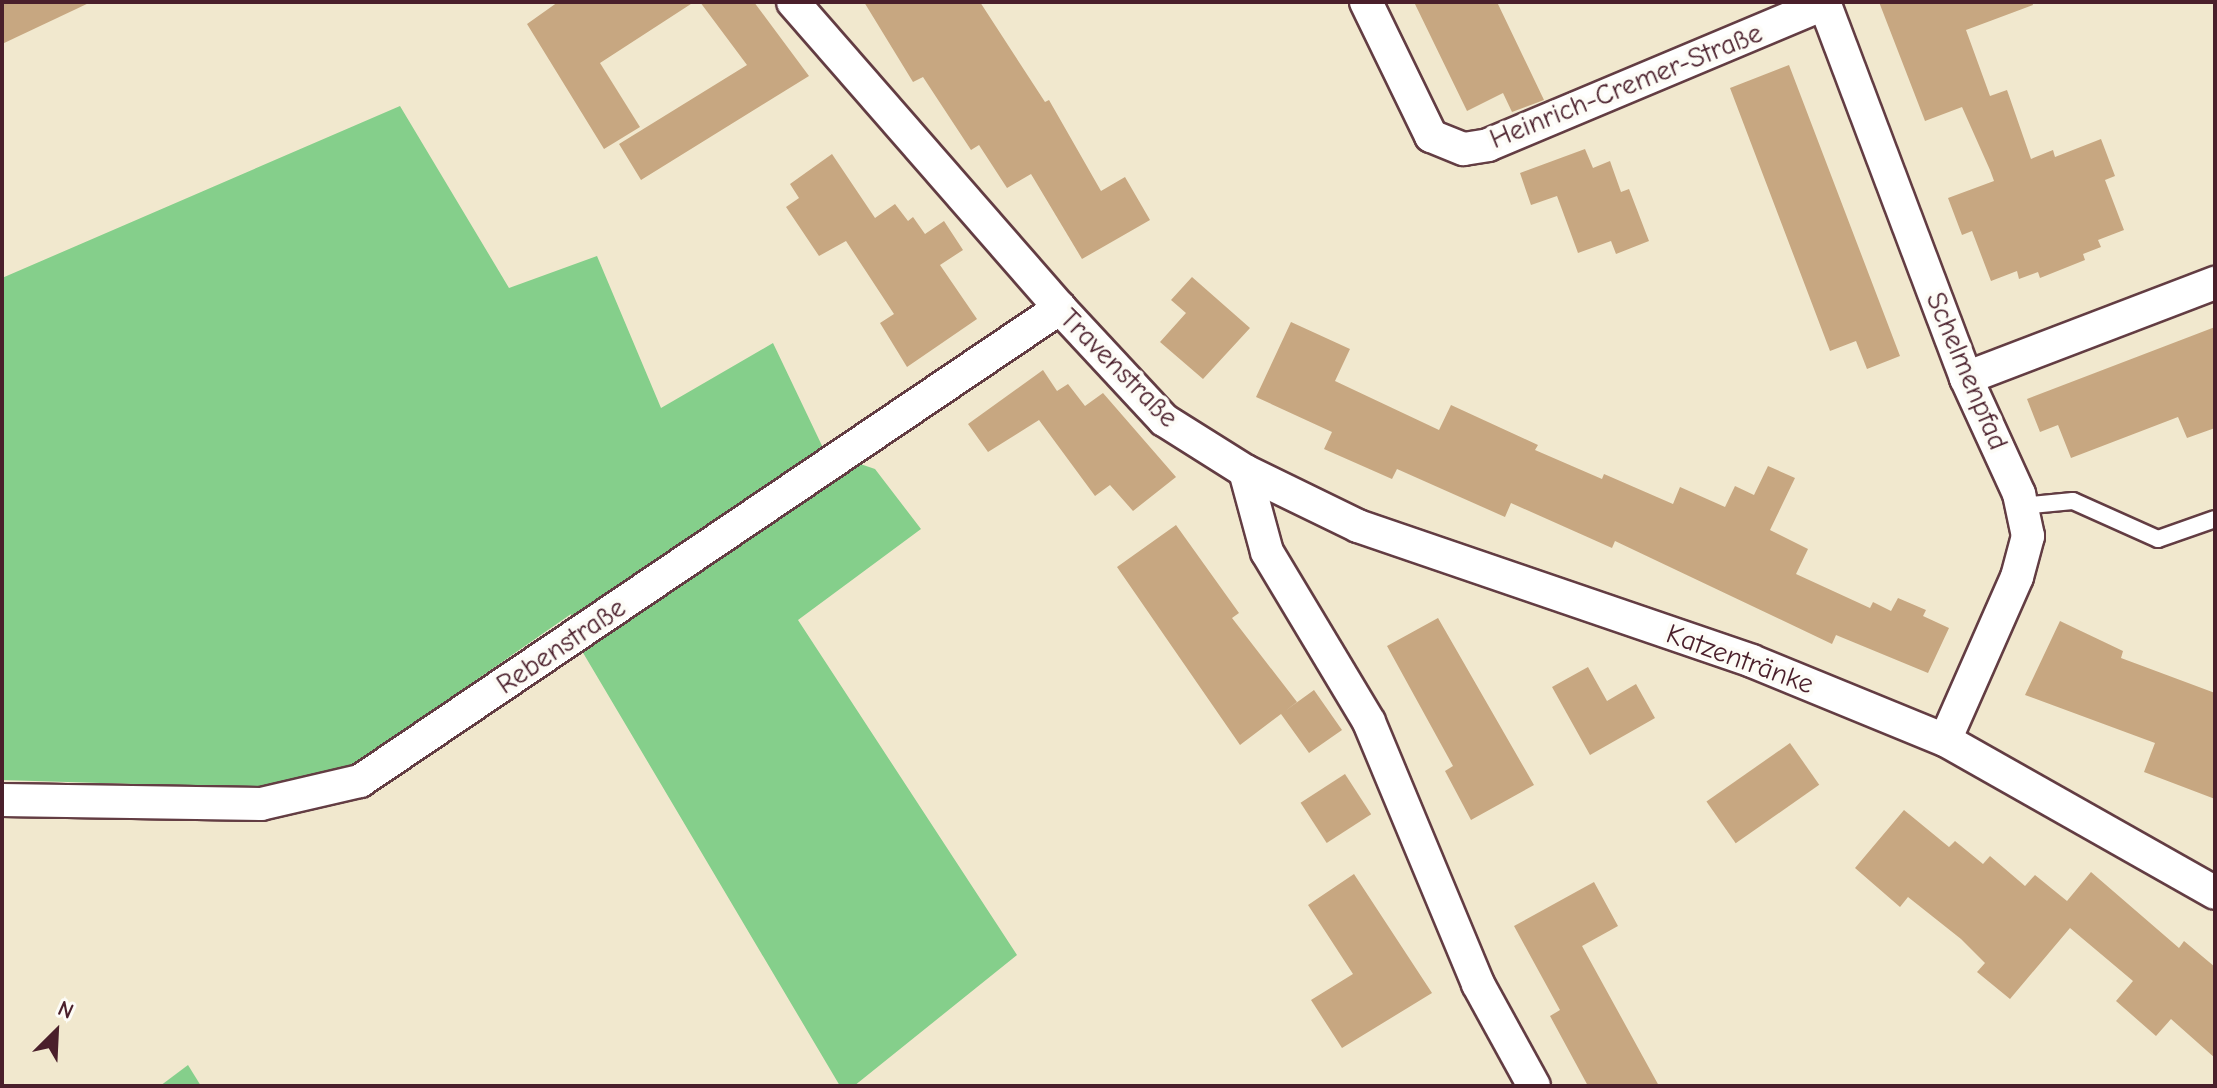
<!DOCTYPE html>
<meta charset="utf-8">
<style>
body{margin:0}
#map{position:relative;width:2217px;height:1088px;overflow:hidden;background:#f1e8ce;font-family:"Comic Neue",sans-serif}
div>[style]{position:absolute}
.green>*{inset:0;background:#85cf8b}
.building>*{inset:0;background:#c7a781;transform-origin:0 0}
.roads{filter:drop-shadow(2px 0 #633d43) drop-shadow(-2px 0 #633d43) drop-shadow(0 2px #633d43) drop-shadow(0 -2px #633d43)}
.service>*{height:16px;margin:-8px;padding:0 8px;transform-origin:8px;border-radius:8px;background:#fff}
.minor>*{height:32px;margin:-16px;padding:0 16px;transform-origin:16px;border-radius:16px;background:#fff}
span{translate:-50% -50%;white-space:nowrap;text-align:center;line-height:1.15;-webkit-text-stroke:8px #fdfcf7;paint-order:stroke}
.street-label{font-size:28px;color:#4a1f2b}
.frame{position:absolute;inset:0;border:4px solid #4a1f2b;pointer-events:none}
.north{position:absolute;left:16px;top:992px;width:80px;height:80px;-webkit-text-stroke:6px #fdfcf7;paint-order:stroke;rotate:24deg;font-size:22px;font-weight:700;line-height:32px;text-align:center;color:#4a1f2b}
.north::after{content:'';display:block;margin:auto;width:28px;height:36px;background:#4a1f2b;clip-path:polygon(50% 0,100% 100%,50% 72%,0 100%)}
</style>
<div id="map">
<div class="green">
<div style="clip-path:polygon(400px 106px,509px 288px,597px 256px,661px 408px,773px 343px,825px 452px,875px 469px,921px 529px,798px 620px,1017px 955px,854px 1086px,840px 1086px,579px 646px,571px 614px,351px 767px,268px 788px,2px 780px,2px 278px)"></div>
<div style="clip-path:polygon(188px 1065px,201px 1086px,160px 1086px)"></div>
</div>
<div class="building">
<div style="clip-path:polygon(2px 2px,91px 2px,2px 44px)"></div>
<div style="clip-path:polygon(558px 2px,694px 2px,600px 63px,640px 127px,604px 149px,527px 24px)"></div>
<div style="clip-path:polygon(700px 2px,754px 2px,809px 76px,641px 180px,619px 144px,747px 65px)"></div>
<div style="clip-path:polygon(864px 2px,980px 2px,1045px 102px,1049px 100px,1101px 191px,1125px 177px,1150px 220px,1082px 259px,1031px 174px,1007px 188px,979px 145px,971px 150px,923px 77px,913px 82px)"></div>
<div style="clip-path:polygon(1414px 2px,1497px 2px,1544px 100px,1512px 112px,1503px 93px,1467px 111px)"></div>
<div style="clip-path:polygon(1879px 2px,2032px 2px,2033px 5px,1966px 30px,1990px 96px,2007px 90px,2031px 159px,2053px 150px,2055px 157px,2101px 139px,2115px 176px,2105px 180px,2124px 230px,2098px 240px,2101px 247px,2083px 254px,2085px 260px,2040px 278px,2038px 272px,2019px 279px,2017px 271px,1991px 281px,1972px 231px,1962px 235px,1948px 198px,1994px 181px,1990px 170px,1962px 107px,1925px 121px)"></div>
<div style="clip-path:polygon(1789px 65px,1900px 356px,1867px 369px,1856px 341px,1830px 351px,1730px 88px)"></div>
<div style="clip-path:polygon(1585px 149px,1593px 168px,1610px 161px,1621px 192px,1629px 189px,1649px 241px,1616px 254px,1611px 241px,1578px 253px,1557px 196px,1531px 205px,1520px 173px)"></div>
<div style="clip-path:polygon(832px 154px,875px 218px,895px 204px,908px 221px,913px 217px,925px 234px,944px 221px,963px 250px,940px 265px,977px 319px,907px 367px,880px 323px,894px 314px,846px 241px,819px 256px,786px 207px,799px 198px,790px 184px)"></div>
<div style="clip-path:polygon(1192px 277px,1250px 328px,1203px 379px,1160px 342px,1186px 313px,1171px 300px)"></div>
<div style="clip-path:polygon(1291px 322px,1350px 349px,1335px 381px,1439px 430px,1451px 405px,1538px 445px,1535px 450px,1602px 479px,1604px 474px,1673px 504px,1680px 487px,1725px 507px,1735px 486px,1754px 495px,1768px 466px,1795px 478px,1770px 530px,1808px 549px,1796px 574px,1870px 608px,1873px 602px,1891px 611px,1898px 598px,1926px 610px,1923px 616px,1949px 628px,1928px 673px,1836px 635px,1832px 644px,1615px 541px,1612px 548px,1511px 503px,1505px 517px,1397px 469px,1392px 479px,1324px 449px,1332px 432px,1256px 397px)"></div>
<div style="clip-path:polygon(2215px 327px,2215px 428px,2187px 438px,2178px 417px,2071px 458px,2058px 425px,2040px 432px,2027px 399px)"></div>
<div style="clip-path:polygon(1043px 370px,1057px 391px,1068px 384px,1085px 406px,1103px 393px,1176px 477px,1133px 511px,1110px 485px,1095px 496px,1039px 420px,988px 452px,968px 424px)"></div>
<div style="clip-path:polygon(1176px 525px,1239px 613px,1232px 618px,1297px 702px,1285px 711px,1314px 690px,1342px 730px,1309px 753px,1281px 714px,1240px 745px,1117px 567px)"></div>
<div style="clip-path:polygon(1438px 618px,1534px 785px,1471px 820px,1445px 771px,1453px 766px,1387px 646px)"></div>
<div style="clip-path:polygon(2060px 621px,2123px 651px,2121px 658px,2215px 693px,2215px 799px,2144px 772px,2155px 743px,2025px 695px)"></div>
<div style="clip-path:polygon(1588px 667px,1607px 701px,1636px 684px,1655px 718px,1590px 755px,1552px 687px)"></div>
<div style="left:1790px;top:743px;width:51px;height:102px;rotate:55deg"></div>
<div style="left:1345px;top:774px;width:48px;height:53px;rotate:57deg"></div>
<div style="clip-path:polygon(1904px 810px,1949px 847px,1955px 841px,1983px 864px,1990px 856px,2025px 886px,2035px 875px,2067px 901px,2091px 872px,2179px 948px,2184px 941px,2215px 967px,2215px 1058px,2171px 1019px,2156px 1036px,2116px 1001px,2133px 981px,2070px 928px,2010px 999px,1977px 972px,1985px 963px,1961px 939px,1908px 897px,1900px 907px,1855px 868px)"></div>
<div style="clip-path:polygon(1354px 874px,1432px 993px,1342px 1048px,1311px 1000px,1353px 974px,1308px 905px)"></div>
<div style="clip-path:polygon(1594px 882px,1618px 926px,1582px 946px,1659px 1086px,1588px 1086px,1550px 1016px,1560px 1010px,1514px 926px)"></div>
</div>
<div class="roads">
<div class="service">
<div style="left:2021px;top:506px;width:52px;rotate:-5.5deg"></div>
<div style="left:2073px;top:501px;width:93px;rotate:24.1deg"></div>
<div style="left:2158px;top:539px;width:60px;rotate:-19.3deg"></div>
</div>
<div class="minor">
<div style="left:793px;top:2px;width:406px;rotate:48.9deg"></div>
<div style="left:1060px;top:308px;width:153px;rotate:47.1deg"></div>
<div style="left:1164px;top:420px;width:96px;rotate:32.2deg"></div>
<div style="left:1245px;top:471px;width:126px;rotate:26deg"></div>
<div style="left:1358px;top:526px;width:416px;rotate:18.9deg"></div>
<div style="left:1752px;top:661px;width:209px;rotate:22.3deg"></div>
<div style="left:1945px;top:740px;width:310px;rotate:29.5deg"></div>
<div style="left:1366px;top:2px;width:149px;rotate:64.1deg"></div>
<div style="left:1431px;top:136px;width:35px;rotate:22deg"></div>
<div style="left:1464px;top:149px;width:24px;rotate:-9deg"></div>
<div style="left:1488px;top:145px;width:364px;rotate:-22.8deg"></div>
<div style="left:1824px;top:2px;width:402px;rotate:69.3deg"></div>
<div style="left:1966px;top:378px;width:128px;rotate:65.4deg"></div>
<div style="left:2019px;top:494px;width:43px;rotate:77.9deg"></div>
<div style="left:2028px;top:536px;width:42px;rotate:105deg"></div>
<div style="left:2017px;top:577px;width:178px;rotate:113.8deg"></div>
<div style="left:1966px;top:378px;width:267px;rotate:-20.9deg"></div>
<div style="left:1245px;top:471px;width:84px;rotate:74.8deg"></div>
<div style="left:1267px;top:552px;width:198px;rotate:59deg"></div>
<div style="left:1369px;top:722px;width:284px;rotate:67.4deg"></div>
<div style="left:1478px;top:984px;width:116px;rotate:61.2deg"></div>
<div style="left:2px;top:800px;width:259px;rotate:0.9deg"></div>
<div style="left:261px;top:804px;width:102px;rotate:-13.1deg"></div>
<div style="left:360px;top:781px;width:845px;rotate:-34.05deg"></div>
</div>
</div>
<div class="street-label">
<span style="left:1626px;top:86px;rotate:-22deg">Heinrich-Cremer-Straße</span>
<span style="left:1119px;top:368px;rotate:45deg">Travenstraße</span>
<span style="left:1967px;top:371px;rotate:67deg">Schelmenpfad</span>
<span style="left:561px;top:646px;rotate:-34deg">Rebenstraße</span>
<span style="left:1740px;top:659px;rotate:20deg">Katzentränke</span>
</div>
<div class="frame"></div>
<div class="north">N</div>
</div>
